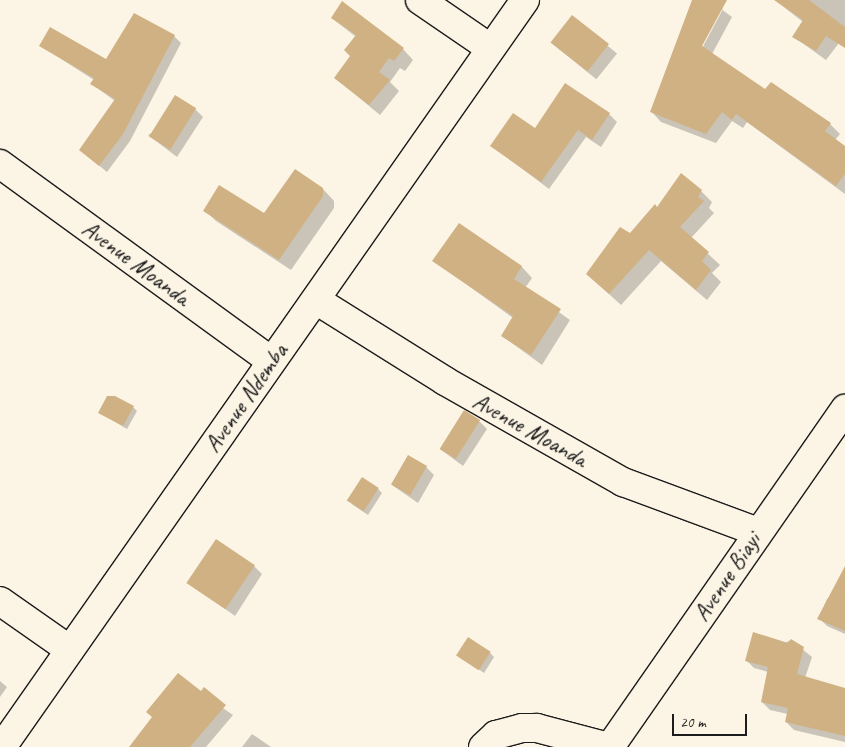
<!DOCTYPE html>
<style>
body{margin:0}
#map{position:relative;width:845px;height:747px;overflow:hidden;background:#fcf5e5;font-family:Caveat,sans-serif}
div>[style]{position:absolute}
.shadow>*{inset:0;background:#0003;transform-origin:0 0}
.building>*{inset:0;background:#d0b184;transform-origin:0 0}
.roads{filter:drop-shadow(1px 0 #1c1c1c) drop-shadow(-1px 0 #1c1c1c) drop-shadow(0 1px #1c1c1c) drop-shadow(0 -1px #1c1c1c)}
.minor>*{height:28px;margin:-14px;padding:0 14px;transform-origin:14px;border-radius:14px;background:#fcf5e5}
.tertiary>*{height:28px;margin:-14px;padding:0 14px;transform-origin:14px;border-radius:14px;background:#fcf5e5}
span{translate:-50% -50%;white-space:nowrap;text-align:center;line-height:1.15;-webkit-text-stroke:5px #fcf5e5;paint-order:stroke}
.street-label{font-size:24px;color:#1c1c1c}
.scale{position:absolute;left:672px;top:714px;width:75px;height:22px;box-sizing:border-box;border:2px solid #1c1c1c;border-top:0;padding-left:6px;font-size:15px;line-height:18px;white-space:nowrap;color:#1c1c1c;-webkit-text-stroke:4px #fcf5e5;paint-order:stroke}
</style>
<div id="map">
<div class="shadow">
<div style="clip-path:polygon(evenodd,693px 0,709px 0,732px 17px,712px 54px,765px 91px,830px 124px,840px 134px,835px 140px,845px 148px,845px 194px,747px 122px,743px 128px,732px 121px,716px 143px,661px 122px,652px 112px,693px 0,721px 9px,723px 9px,700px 52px,698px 51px,721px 9px)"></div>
<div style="clip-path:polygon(775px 0,845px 0,845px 35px,826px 60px,794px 37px,803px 22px)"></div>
<div style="left:572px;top:17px;width:58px;height:33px;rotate:39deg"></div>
<div style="clip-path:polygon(332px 18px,403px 49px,413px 60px,405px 71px,400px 68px,390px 82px,399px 91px,380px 115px,335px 78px,351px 56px,356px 37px)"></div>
<div style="clip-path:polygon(174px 36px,181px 43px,130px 141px,107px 172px,80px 150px,115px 101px,92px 84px,94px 80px,41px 46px,106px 61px)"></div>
<div style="clip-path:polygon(195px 109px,203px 117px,177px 157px,148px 135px)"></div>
<div style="clip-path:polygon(609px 114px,617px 122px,601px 147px,586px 137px,549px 189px,491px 145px,535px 130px)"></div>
<div style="clip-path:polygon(323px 189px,334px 201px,334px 208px,291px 270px,216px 221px,205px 210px,265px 215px)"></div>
<div style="clip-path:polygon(701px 191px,712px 202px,709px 208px,714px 213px,691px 238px,720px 265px,712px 273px,721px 282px,707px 300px,661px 261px,621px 305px,587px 274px,657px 209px)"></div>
<div style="clip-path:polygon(459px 224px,522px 267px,532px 278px,525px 288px,570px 320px,542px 365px,502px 336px,513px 318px,434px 261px)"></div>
<div style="clip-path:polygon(133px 407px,137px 411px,127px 429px,100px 413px)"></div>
<div style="clip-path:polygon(479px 421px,487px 429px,463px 466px,440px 449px)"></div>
<div style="clip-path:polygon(426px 467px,434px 475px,418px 503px,392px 485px)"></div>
<div style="clip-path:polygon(378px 489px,382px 493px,368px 515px,352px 504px)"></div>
<div style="clip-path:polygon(254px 566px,262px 574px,235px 616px,189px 583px)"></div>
<div style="clip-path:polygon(845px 586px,845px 634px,827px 626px,819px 618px,827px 599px)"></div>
<div style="clip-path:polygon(791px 640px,812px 657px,805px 678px,845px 690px,845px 742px,794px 730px,786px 722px,788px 714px,770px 710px,762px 702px,768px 672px,754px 668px,746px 660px)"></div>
<div style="clip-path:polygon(490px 653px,494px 657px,484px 673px,458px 655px)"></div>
<div style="clip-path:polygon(0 681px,7px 687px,0 697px)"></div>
<div style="clip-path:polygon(201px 693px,233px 715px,206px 747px,130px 747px)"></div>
<div style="clip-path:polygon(252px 734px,271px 747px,242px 747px)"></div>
</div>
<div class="building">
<div style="clip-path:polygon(692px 0,727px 0,702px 46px,765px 89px,771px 82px,831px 123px,825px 131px,845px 146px,845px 174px,836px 186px,736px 114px,732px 120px,722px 112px,706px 134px,650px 112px)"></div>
<div style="clip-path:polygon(774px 0,809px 0,845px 27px,845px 48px,826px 36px,816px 51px,792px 37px,803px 20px)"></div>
<div style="clip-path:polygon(342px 1px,404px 48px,394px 61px,389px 58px,379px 72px,390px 80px,369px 105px,334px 78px,350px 56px,344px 50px,356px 35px,331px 18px)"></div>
<div style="clip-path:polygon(134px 13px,175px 35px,123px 134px,99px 166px,79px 150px,115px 99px,90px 84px,94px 78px,39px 46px,50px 27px,106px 59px)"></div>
<div style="left:572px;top:15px;width:47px;height:35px;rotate:38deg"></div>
<div style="clip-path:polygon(565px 83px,610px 113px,592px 140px,578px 130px,541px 182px,490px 146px,513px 113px,535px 128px)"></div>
<div style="left:175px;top:95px;width:25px;height:49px;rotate:32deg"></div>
<div style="clip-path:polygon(295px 169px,323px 188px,323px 196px,279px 260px,203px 211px,219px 185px,264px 213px)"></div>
<div style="clip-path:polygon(681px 173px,702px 190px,698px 197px,704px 201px,680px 227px,709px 252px,702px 261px,711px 270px,696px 290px,649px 250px,609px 294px,586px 274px,620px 227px,630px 233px,655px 204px,657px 207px)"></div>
<div style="clip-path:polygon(459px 223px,522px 266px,514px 279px,561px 309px,531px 355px,501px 336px,513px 316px,432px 261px)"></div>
<div style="clip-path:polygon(107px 396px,115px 396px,134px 406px,123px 426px,98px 413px)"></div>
<div style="left:464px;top:410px;width:19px;height:46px;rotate:32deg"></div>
<div style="left:408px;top:455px;width:22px;height:34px;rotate:30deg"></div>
<div style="left:362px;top:477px;width:20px;height:28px;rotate:33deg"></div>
<div style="left:216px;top:539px;width:47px;height:53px;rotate:34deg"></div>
<div style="clip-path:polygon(845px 566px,845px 631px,817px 619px)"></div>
<div style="clip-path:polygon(753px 632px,788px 643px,791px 639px,804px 647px,797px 674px,845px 688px,845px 736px,785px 722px,788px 708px,761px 702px,768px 667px,745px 661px)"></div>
<div style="left:468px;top:637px;width:27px;height:22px;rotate:33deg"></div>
<div style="clip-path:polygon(178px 673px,201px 691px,204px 687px,226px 705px,190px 747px,129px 747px,152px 717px,146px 712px)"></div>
</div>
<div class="roads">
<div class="minor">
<div style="left:420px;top:0;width:85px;rotate:34.4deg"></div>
<div style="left:0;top:164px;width:335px;rotate:36deg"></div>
<div style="left:316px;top:300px;width:152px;rotate:32.1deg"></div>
<div style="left:445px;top:381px;width:205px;rotate:29.6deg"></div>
<div style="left:623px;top:482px;width:144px;rotate:20.3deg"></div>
<div style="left:0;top:601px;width:85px;rotate:35deg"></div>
<div style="left:2px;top:747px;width:912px;rotate:-55deg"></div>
</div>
<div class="tertiary">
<div style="left:483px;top:747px;width:18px;rotate:-43deg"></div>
<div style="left:496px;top:735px;width:27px;rotate:-15deg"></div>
<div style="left:522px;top:728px;width:15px"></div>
<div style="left:537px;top:728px;width:74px;rotate:14.8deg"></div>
<div style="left:610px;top:747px;width:412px;rotate:-55.2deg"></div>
</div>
</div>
<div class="street-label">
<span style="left:136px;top:263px;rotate:36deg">Avenue Moanda</span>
<span style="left:246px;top:398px;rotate:-55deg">Avenue Ndemba</span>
<span style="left:530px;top:430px;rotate:29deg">Avenue Moanda</span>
<span style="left:727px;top:577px;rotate:-56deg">Avenue Biayi</span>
</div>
<div class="scale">20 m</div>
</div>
